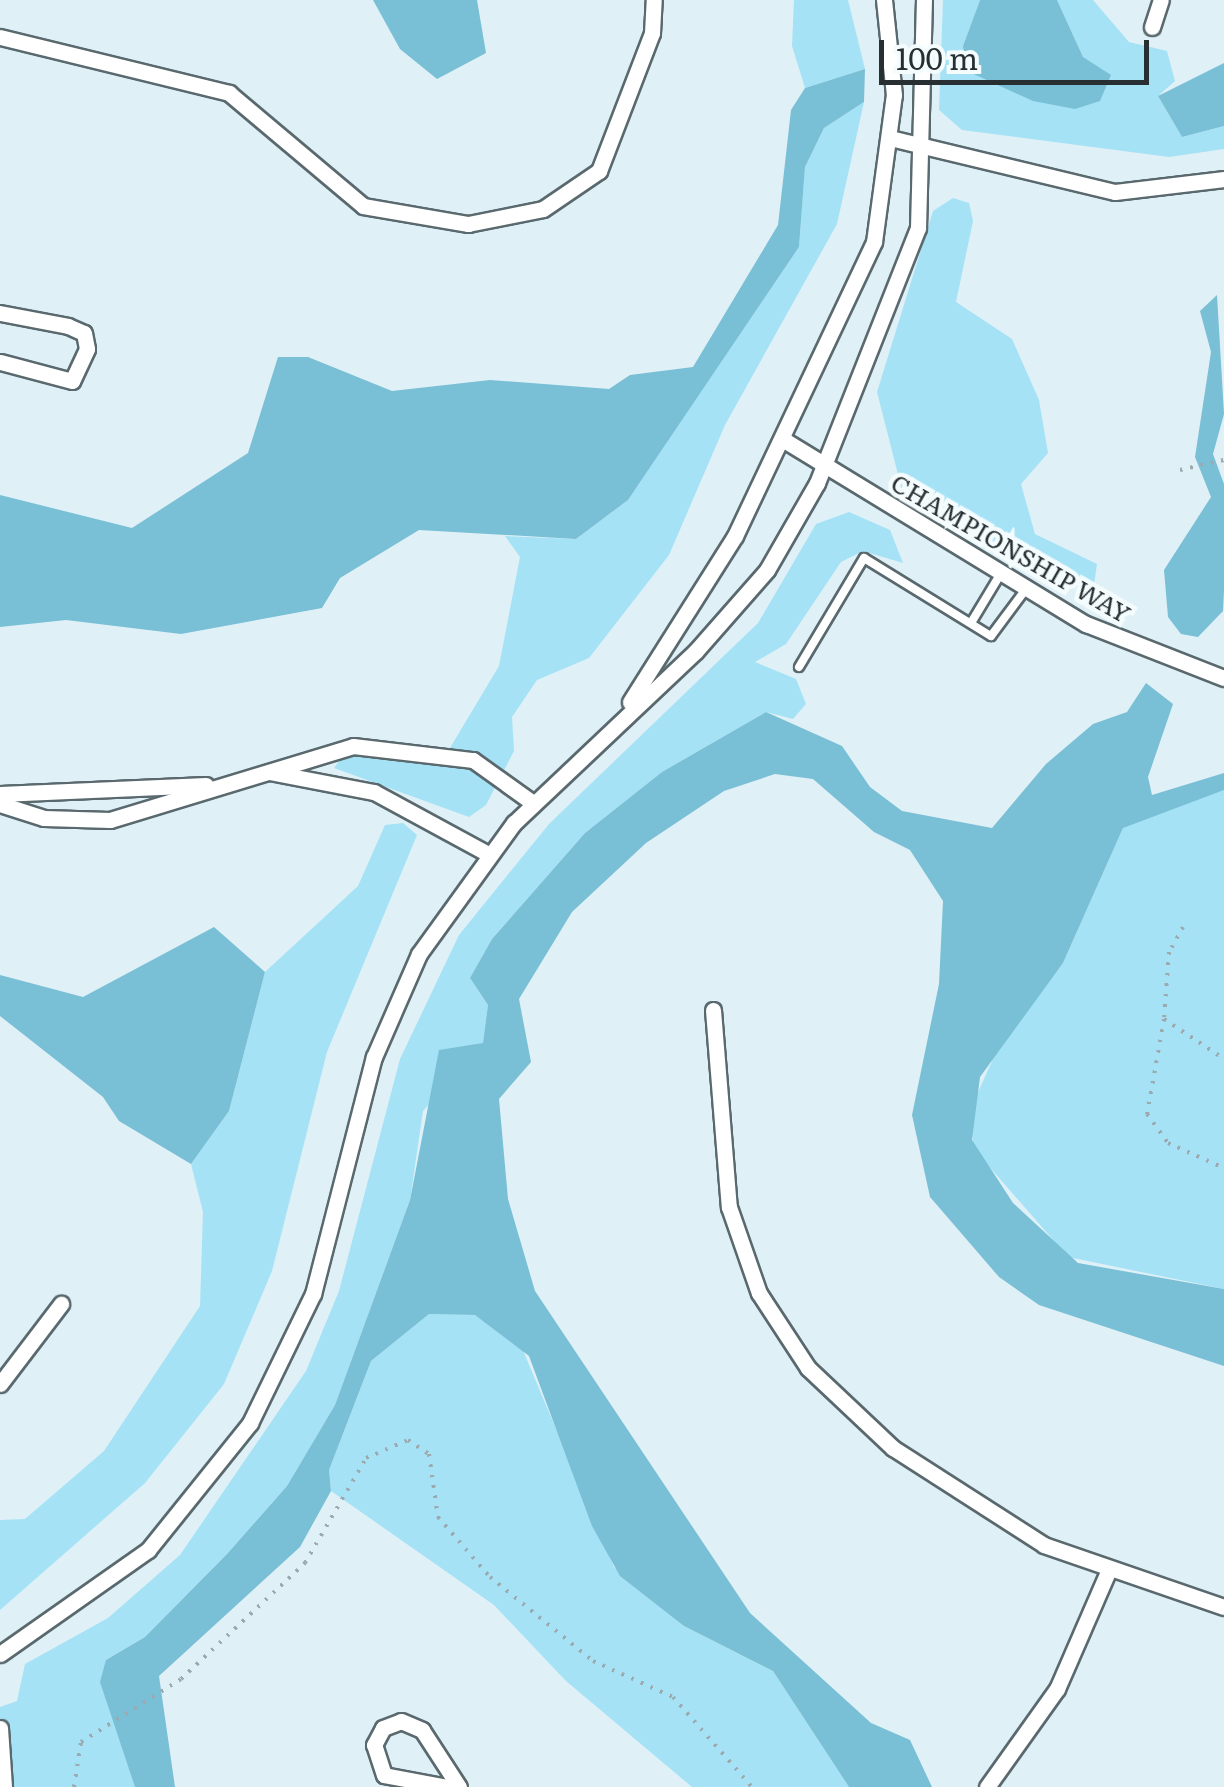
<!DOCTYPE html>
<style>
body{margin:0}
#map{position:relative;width:1224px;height:1787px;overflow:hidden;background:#dff0f7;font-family:Literata,serif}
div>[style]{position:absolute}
.green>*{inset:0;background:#a5e2f6}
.water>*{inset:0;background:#79bfd5}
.path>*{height:4px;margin-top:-2px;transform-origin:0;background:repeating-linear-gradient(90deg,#9ca9af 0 2.5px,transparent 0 10.5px)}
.roads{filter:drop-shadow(2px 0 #59696e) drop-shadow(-2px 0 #59696e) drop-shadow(0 2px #59696e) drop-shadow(0 -2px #59696e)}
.service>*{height:8px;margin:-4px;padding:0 4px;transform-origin:4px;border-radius:4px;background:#fff}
.minor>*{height:15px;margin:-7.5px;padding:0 7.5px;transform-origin:7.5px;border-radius:7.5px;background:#fff}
span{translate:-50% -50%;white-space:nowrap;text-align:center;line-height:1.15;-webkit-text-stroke:9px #f4fcfe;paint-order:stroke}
.street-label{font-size:25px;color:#282f32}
.scale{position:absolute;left:879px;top:40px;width:270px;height:45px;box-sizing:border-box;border:5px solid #282f32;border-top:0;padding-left:12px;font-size:30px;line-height:35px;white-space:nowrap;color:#282f32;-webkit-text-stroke:8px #f4fcfe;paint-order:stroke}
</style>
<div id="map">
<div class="green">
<div style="clip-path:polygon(794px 0,848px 0,865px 69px,805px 88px,792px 46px)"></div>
<div style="clip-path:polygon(943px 0,980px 0,963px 46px,1083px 57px,1057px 0,1093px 0,1129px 42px,1167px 51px,1175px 81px,1158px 96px,1182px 137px,1224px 126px,1224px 149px,1169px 157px,962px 130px,939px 110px)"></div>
<div style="clip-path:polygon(864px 102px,837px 224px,725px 425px,669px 555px,589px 658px,537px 680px,512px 717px,514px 751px,486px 805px,469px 817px,334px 768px,344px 755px,441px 763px,499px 666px,520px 557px,505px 536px,576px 539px,628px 500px,799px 247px,805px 167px,824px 128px)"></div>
<div style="clip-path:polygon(953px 198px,969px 203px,973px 221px,956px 302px,1012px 339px,1039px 400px,1048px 453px,1021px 484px,1035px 534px,1097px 564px,1094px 585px,1073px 587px,904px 498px,877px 392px,933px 211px)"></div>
<div style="clip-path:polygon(849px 512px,890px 530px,903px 563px,863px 551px,841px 562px,786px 644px,755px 662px,796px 679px,806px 704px,793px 719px,766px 712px,662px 772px,585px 833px,492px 939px,470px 978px,488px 1005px,483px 1044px,423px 1111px,410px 1200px,335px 1405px,287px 1486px,227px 1554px,145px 1637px,106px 1660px,135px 1787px,0 1787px,0 1707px,17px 1701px,25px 1664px,108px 1618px,180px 1555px,306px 1371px,339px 1291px,400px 1059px,459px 935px,549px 824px,758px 623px,816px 524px)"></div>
<div style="clip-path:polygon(1224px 790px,1224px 1289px,1068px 1257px,973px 1148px,971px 1108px,996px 1052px,1063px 963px,1123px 828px,1138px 815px)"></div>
<div style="clip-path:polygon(403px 823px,417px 835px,327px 1052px,272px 1271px,224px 1384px,145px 1483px,0 1610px,0 1520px,25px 1519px,104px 1451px,200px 1306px,203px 1212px,191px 1164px,229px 1111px,265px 972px,358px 886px,385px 825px)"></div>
<div style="clip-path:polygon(429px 1314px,475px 1315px,522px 1348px,614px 1567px,684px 1626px,773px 1671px,849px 1787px,692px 1787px,566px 1681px,494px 1605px,331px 1491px,329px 1470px,371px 1361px)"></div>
</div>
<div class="water">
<div style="clip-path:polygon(373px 0,477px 0,486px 53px,437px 79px,400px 49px)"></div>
<div style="clip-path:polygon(980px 0,1057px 0,1083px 57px,1111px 75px,1100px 101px,1075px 109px,1033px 101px,967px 71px,963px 46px)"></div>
<div style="clip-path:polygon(1224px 63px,1224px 126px,1182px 137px,1158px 96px)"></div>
<div style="clip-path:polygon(865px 69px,864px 102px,824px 128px,805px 167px,799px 247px,628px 500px,576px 539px,419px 530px,340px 578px,322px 608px,181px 634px,66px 620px,0 627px,0 495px,132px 528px,248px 453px,278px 357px,308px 357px,392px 391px,490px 380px,609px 389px,630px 375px,693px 367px,778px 225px,791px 110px,805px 88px)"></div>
<div style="clip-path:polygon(1217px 295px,1224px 414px,1213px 454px,1224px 484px,1224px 590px,1223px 611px,1198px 637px,1181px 634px,1168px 617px,1164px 570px,1211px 497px,1195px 457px,1211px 352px,1200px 311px)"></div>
<div style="clip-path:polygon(1146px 683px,1173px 704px,1148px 777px,1152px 795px,1224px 773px,1224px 790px,1123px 828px,1063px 963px,980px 1077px,972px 1140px,1013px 1203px,1078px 1263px,1224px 1289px,1224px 1366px,1039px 1305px,999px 1277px,930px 1197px,912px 1115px,939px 984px,943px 901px,910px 850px,874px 832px,813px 779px,775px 774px,724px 791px,646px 843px,572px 912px,519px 999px,531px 1062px,499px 1099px,508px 1199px,535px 1291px,750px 1613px,871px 1723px,910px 1740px,932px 1787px,849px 1787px,773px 1671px,684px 1626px,620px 1576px,592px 1526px,529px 1356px,475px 1315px,429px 1314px,371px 1361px,329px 1470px,331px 1491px,300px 1547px,159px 1676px,175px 1787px,135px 1787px,100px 1682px,106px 1660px,145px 1637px,227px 1554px,287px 1486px,335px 1405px,410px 1200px,439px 1050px,483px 1043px,488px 1005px,470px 978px,492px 939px,585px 833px,662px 772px,766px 712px,842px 746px,870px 787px,902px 811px,992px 828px,1046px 764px,1093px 724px,1127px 712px)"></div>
<div style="clip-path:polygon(214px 927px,265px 972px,229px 1111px,191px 1164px,119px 1121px,103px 1097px,0 1016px,0 975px,83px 997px)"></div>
</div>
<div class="path">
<div style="left:1180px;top:470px;width:45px;rotate:-12.8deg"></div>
<div style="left:1183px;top:927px;width:29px;rotate:119deg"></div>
<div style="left:1169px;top:952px;width:67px;rotate:94.3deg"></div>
<div style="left:1164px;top:1019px;width:72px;rotate:33.7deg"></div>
<div style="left:1164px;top:1019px;width:97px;rotate:100.1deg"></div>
<div style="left:1147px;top:1114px;width:36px;rotate:54deg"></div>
<div style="left:1168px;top:1143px;width:61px;rotate:24.1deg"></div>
<div style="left:74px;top:1787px;width:46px;rotate:-81.2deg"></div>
<div style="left:81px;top:1742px;width:118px;rotate:-32.2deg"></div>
<div style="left:181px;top:1679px;width:170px;rotate:-43.1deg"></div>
<div style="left:305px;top:1563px;width:121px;rotate:-59.8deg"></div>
<div style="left:366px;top:1458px;width:46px;rotate:-23.2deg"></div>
<div style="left:408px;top:1440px;width:25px;rotate:34deg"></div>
<div style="left:429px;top:1454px;width:64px;rotate:81.9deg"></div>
<div style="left:438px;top:1517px;width:79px;rotate:49.1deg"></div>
<div style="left:490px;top:1577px;width:133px;rotate:39.2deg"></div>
<div style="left:593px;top:1661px;width:88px;rotate:24.2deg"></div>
<div style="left:673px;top:1697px;width:120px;rotate:48.7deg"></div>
</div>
<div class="roads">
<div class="service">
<div style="left:971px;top:623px;width:58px;rotate:-59deg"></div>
<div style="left:799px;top:667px;width:127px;rotate:-59.2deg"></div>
<div style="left:864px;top:558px;width:149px;rotate:31.6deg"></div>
<div style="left:991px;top:636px;width:59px;rotate:-53.3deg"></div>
</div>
<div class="minor">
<div style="left:1152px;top:27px;width:28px;rotate:-72deg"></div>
<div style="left:0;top:37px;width:236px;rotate:13.7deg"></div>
<div style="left:229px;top:93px;width:175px;rotate:40.1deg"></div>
<div style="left:363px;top:206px;width:107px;rotate:9.7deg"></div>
<div style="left:468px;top:224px;width:76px;rotate:-11.3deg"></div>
<div style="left:543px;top:209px;width:68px;rotate:-34.2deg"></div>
<div style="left:599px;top:171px;width:148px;rotate:-69deg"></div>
<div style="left:652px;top:33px;width:33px;rotate:-87deg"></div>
<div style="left:890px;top:138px;width:231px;rotate:13.5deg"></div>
<div style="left:1115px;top:192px;width:110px;rotate:-6.8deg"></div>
<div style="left:0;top:313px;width:69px;rotate:10.8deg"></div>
<div style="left:68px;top:326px;width:17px;rotate:24deg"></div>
<div style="left:84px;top:333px;width:16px;rotate:79deg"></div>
<div style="left:87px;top:349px;width:35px;rotate:115deg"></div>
<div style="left:72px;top:381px;width:74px;rotate:-165.2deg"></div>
<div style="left:784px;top:440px;width:354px;rotate:31.4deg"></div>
<div style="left:1086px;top:624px;width:148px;rotate:21.4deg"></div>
<div style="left:630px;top:702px;width:196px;rotate:-57.7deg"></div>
<div style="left:735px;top:536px;width:325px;rotate:-64.7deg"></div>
<div style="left:874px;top:242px;width:148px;rotate:-82.3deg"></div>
<div style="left:894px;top:95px;width:96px;rotate:-96deg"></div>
<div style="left:269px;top:772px;width:107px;rotate:10.8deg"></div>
<div style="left:374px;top:792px;width:130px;rotate:28.5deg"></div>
<div style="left:0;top:794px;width:206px;rotate:-2.5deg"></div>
<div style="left:0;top:804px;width:46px;rotate:17.7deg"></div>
<div style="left:44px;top:818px;width:66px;rotate:1.7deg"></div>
<div style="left:110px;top:820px;width:254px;rotate:-16.9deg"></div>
<div style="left:353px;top:746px;width:121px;rotate:6.7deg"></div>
<div style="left:473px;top:760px;width:74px;rotate:35.6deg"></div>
<div style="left:713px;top:1010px;width:198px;rotate:85.4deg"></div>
<div style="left:729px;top:1207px;width:91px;rotate:70.8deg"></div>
<div style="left:759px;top:1293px;width:90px;rotate:56.8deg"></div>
<div style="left:808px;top:1368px;width:117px;rotate:43.3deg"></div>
<div style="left:893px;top:1448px;width:179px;rotate:32.7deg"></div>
<div style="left:1044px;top:1545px;width:190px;rotate:19deg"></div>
<div style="left:0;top:1384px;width:101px;rotate:-52.7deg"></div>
<div style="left:0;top:1654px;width:181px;rotate:-35.1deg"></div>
<div style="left:148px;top:1550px;width:163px;rotate:-51.2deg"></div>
<div style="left:250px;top:1423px;width:144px;rotate:-64deg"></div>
<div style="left:313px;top:1294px;width:245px;rotate:-75.6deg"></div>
<div style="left:374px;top:1057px;width:112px;rotate:-66.4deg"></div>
<div style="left:419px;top:954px;width:162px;rotate:-54.1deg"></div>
<div style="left:514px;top:823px;width:249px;rotate:-43.4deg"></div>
<div style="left:695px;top:652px;width:109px;rotate:-48.7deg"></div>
<div style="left:767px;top:570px;width:100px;rotate:-60.1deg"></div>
<div style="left:817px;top:483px;width:274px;rotate:-68.4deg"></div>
<div style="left:918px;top:228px;width:228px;rotate:-88.5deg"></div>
<div style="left:0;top:1728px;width:59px;rotate:86.1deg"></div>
<div style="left:448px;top:1787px;width:65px;rotate:-169.4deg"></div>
<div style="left:384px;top:1775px;width:32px;rotate:-108deg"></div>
<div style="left:374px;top:1745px;width:19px;rotate:-62deg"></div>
<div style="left:383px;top:1728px;width:19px;rotate:-21deg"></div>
<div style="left:401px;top:1721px;width:23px;rotate:23deg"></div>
<div style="left:422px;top:1730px;width:68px;rotate:57deg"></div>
<div style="left:987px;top:1787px;width:120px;rotate:-54.5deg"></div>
<div style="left:1057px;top:1689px;width:125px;rotate:-66.5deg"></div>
</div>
</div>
<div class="street-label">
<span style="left:1011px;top:548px;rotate:30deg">CHAMPIONSHIP WAY</span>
</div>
<div class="scale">100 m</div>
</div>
